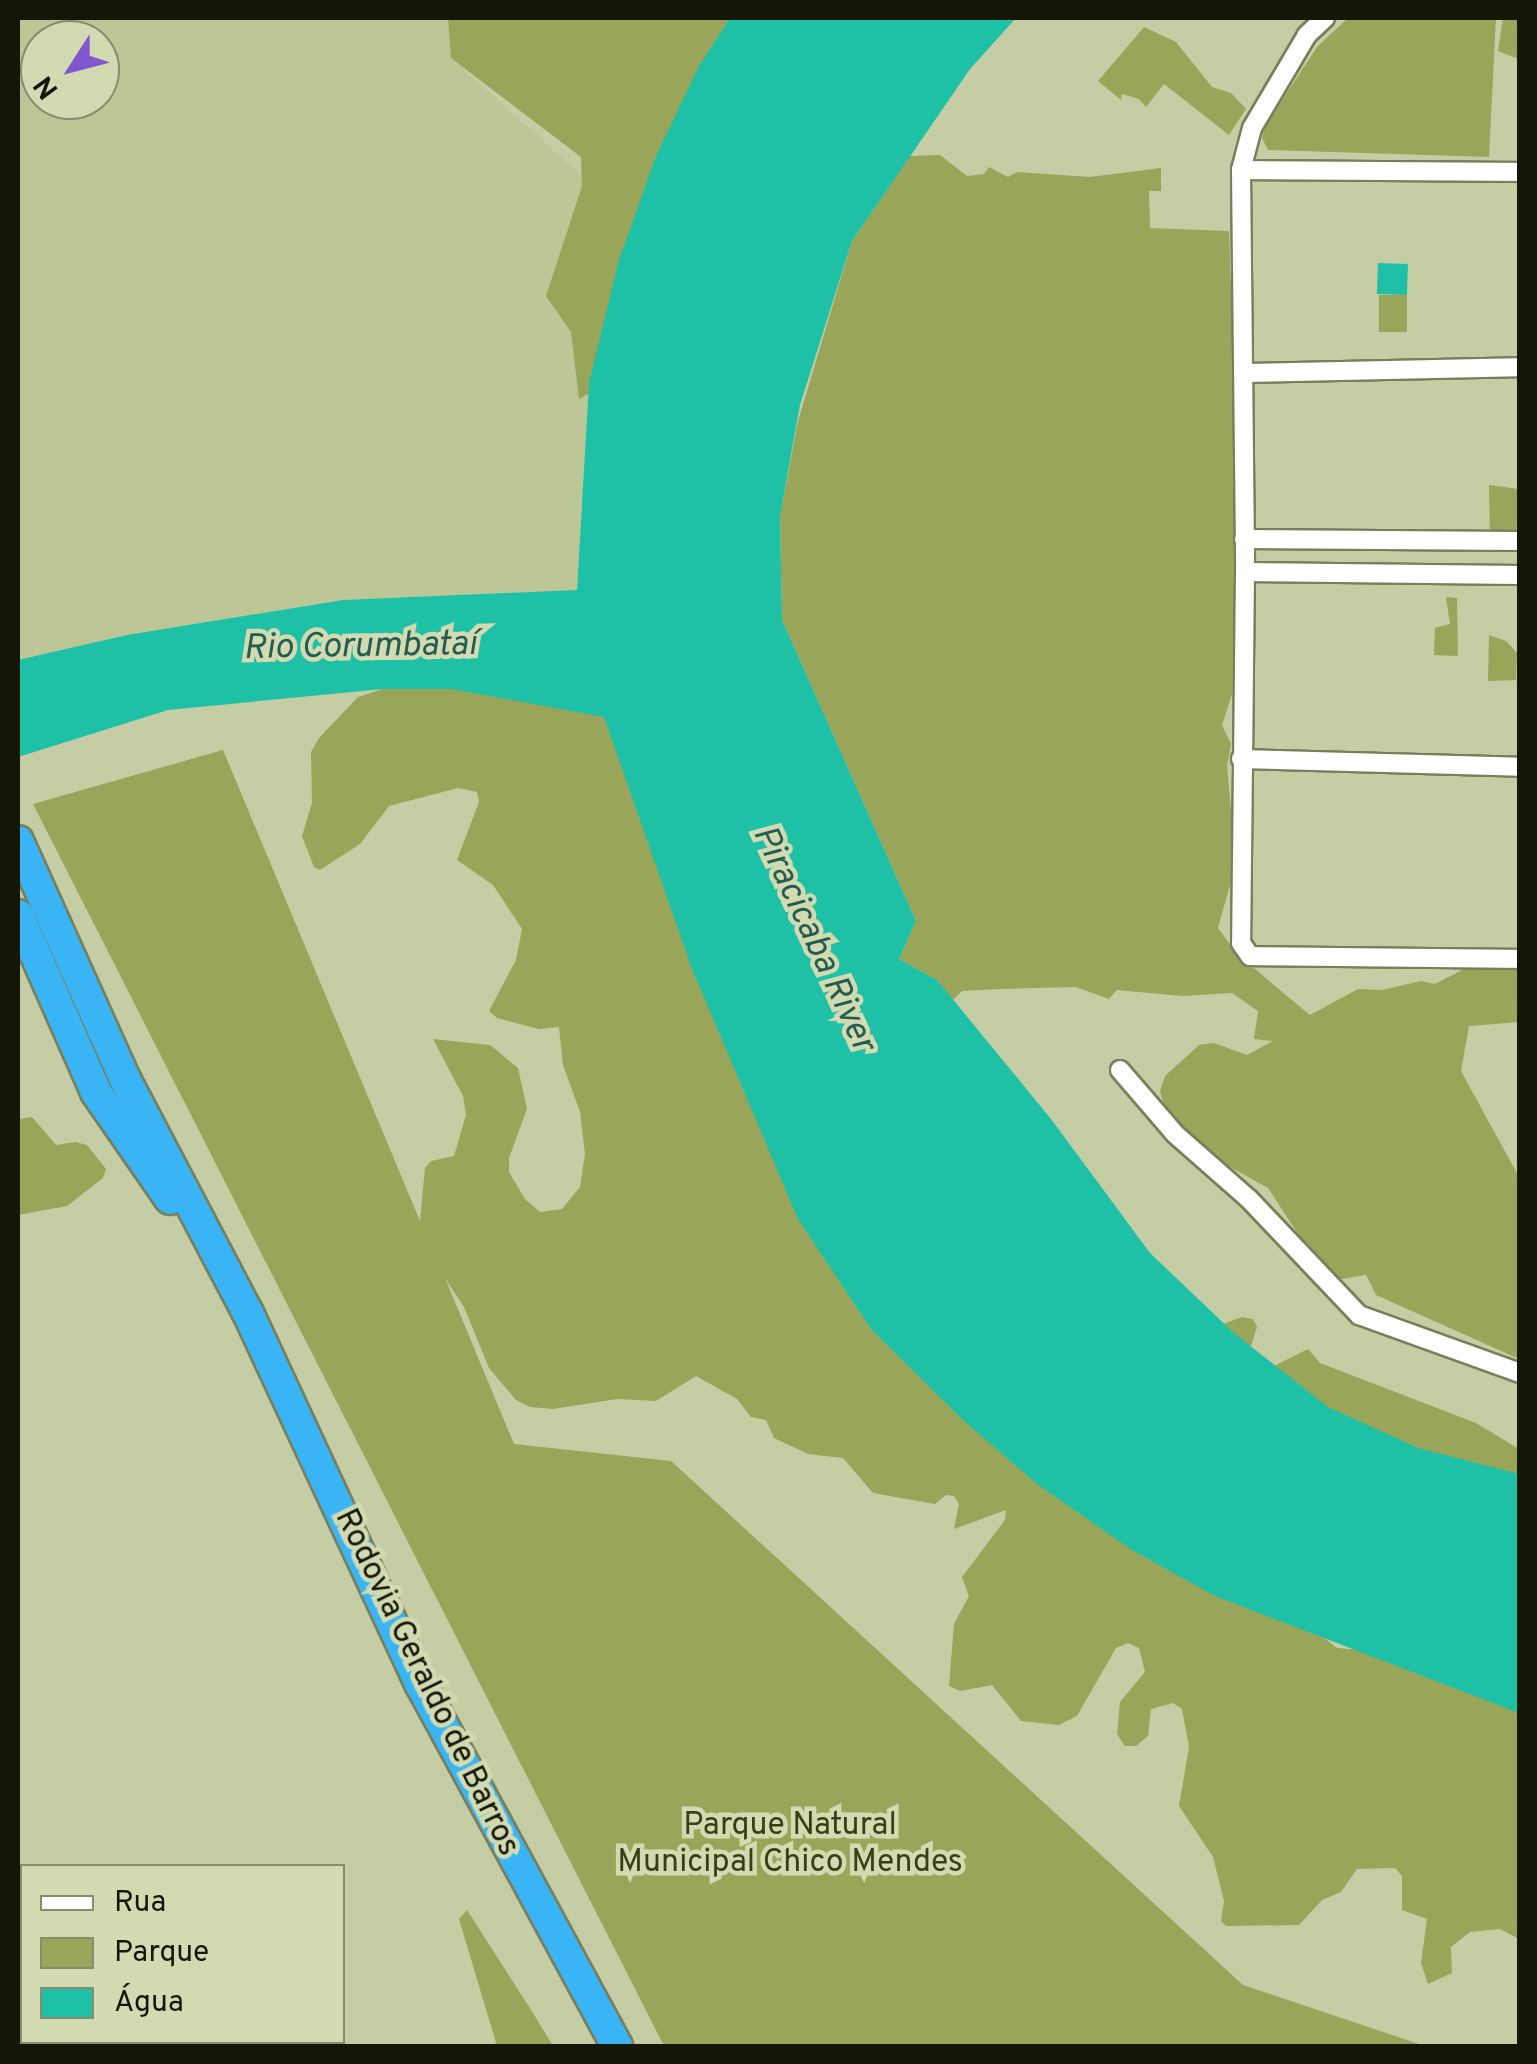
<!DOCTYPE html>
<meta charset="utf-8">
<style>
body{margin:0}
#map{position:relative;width:1537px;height:2064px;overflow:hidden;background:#c5cda5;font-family:Overpass,sans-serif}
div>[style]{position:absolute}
.built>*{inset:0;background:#bdc696}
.green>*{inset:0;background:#99a559;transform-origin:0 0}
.water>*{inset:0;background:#1ec1a5;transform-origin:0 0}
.roads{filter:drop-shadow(2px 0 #787f5a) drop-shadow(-2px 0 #787f5a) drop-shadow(0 2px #787f5a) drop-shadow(0 -2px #787f5a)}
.street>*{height:18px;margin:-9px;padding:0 9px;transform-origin:9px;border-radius:9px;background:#fff}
.highway>*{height:30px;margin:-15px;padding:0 15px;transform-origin:15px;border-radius:15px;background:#39b5f6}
span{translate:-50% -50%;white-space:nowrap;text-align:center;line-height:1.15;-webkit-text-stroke:9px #d2dab1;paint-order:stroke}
.street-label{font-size:32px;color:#141708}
.park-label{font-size:32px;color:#393f15}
.water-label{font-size:35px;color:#235d51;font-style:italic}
.frame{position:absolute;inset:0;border:20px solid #141708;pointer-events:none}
.legend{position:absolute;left:20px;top:1864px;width:325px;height:180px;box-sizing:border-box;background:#d2dab1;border:2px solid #868c6d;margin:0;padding:12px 18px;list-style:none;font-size:30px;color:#141708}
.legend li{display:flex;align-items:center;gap:20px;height:50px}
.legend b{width:50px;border:2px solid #868c6d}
.north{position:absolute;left:20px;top:20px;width:100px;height:100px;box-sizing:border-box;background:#d2dab1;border:2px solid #868c6d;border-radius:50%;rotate:234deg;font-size:28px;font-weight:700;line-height:40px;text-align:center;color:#141708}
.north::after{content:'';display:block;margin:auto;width:35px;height:45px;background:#8256cf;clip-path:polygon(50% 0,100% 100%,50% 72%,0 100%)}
</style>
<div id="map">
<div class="built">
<div style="clip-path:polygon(evenodd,18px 18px,513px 18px,463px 69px,633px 222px,589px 383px,577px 590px,343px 600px,127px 635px,18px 660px,18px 18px,40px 40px,100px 40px,100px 100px,40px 100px,40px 40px)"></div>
</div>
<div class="green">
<div style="clip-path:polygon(448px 18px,794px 18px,599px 388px,579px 399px,571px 332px,546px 296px,582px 186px,581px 157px,451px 58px)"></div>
<div style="clip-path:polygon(1348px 18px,1496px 18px,1489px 157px,1268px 150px,1262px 138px,1265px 126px,1317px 47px)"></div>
<div style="clip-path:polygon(1503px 18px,1519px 18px,1519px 59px,1498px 51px)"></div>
<div style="clip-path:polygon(1144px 27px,1176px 42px,1212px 87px,1231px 93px,1246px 109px,1229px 135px,1164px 84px,1146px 107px,1139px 99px,1122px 94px,1121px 100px,1098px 81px)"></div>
<div style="clip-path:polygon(940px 155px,967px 176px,984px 174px,989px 167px,1008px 177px,1017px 172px,1090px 177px,1161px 168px,1161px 191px,1149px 191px,1150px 228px,1229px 231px,1235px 390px,1234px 656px,1232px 694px,1222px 725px,1231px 744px,1227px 766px,1236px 864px,1218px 928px,1238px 955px,1310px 1015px,1358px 989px,1382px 990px,1421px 981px,1435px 984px,1466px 968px,1498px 962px,1519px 968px,1519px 1022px,1469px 1026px,1461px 1071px,1519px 1177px,1519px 1359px,1376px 1295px,1366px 1275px,1330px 1281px,1302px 1253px,1300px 1237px,1268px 1188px,1207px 1154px,1164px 1106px,1160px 1091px,1165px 1076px,1199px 1045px,1214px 1043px,1247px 1055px,1273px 1041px,1254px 1039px,1258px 1011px,1232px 993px,1182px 996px,1117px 990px,1109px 999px,1076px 987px,1000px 989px,962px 991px,952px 1001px,937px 980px,899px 959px,916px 921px,782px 620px,780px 516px,798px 421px,852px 241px,910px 156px)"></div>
<div style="left:1407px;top:295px;width:37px;height:28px;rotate:90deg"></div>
<div style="clip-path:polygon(1489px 485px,1518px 489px,1516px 541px,1490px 542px)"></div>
<div style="clip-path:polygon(1446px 597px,1457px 598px,1458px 656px,1434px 655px,1435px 628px,1450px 624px)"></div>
<div style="clip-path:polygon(1489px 635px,1506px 641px,1517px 653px,1516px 680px,1488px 681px)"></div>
<div style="clip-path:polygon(429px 674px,608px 712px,1271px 1596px,1337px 1648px,1429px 1656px,1519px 1690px,1519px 1939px,1500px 1929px,1470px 1932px,1451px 1947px,1452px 1973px,1428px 1984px,1421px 1963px,1427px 1919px,1402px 1910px,1402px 1876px,1395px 1868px,1357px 1869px,1341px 1892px,1322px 1900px,1299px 1925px,1226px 1926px,1221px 1921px,1224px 1901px,1213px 1857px,1179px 1806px,1189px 1747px,1182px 1709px,1173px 1703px,1151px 1709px,1148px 1736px,1136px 1746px,1125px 1746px,1117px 1734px,1120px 1702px,1145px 1672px,1139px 1648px,1128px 1643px,1116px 1648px,1077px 1716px,1059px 1725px,1021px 1721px,992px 1685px,960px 1691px,949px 1686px,954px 1624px,969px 1596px,962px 1577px,1005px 1520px,1006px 1510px,954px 1529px,959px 1504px,954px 1496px,946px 1495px,935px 1504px,873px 1493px,843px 1458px,808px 1454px,774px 1438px,766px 1420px,751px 1417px,737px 1399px,696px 1376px,656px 1401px,617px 1399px,553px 1409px,530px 1407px,516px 1400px,489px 1368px,464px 1307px,445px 1278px,514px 1444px,671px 1461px,1243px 1985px,1425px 2046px,664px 2046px,33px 804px,223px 750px,420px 1221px,425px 1168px,431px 1161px,454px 1156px,466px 1115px,463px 1096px,433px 1039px,490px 1045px,518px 1068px,527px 1109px,509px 1158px,509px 1172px,525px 1199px,540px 1212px,562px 1209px,580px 1187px,585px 1154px,580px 1112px,563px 1065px,559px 1027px,539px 1029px,497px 1018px,489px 1011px,516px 960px,522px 929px,493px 885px,457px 860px,479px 802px,477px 792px,458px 788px,389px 806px,360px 844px,320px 870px,314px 867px,302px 836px,312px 803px,311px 752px,319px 738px,358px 697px)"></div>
<div style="clip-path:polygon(32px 1117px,56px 1145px,75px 1142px,87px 1145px,106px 1169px,103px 1178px,67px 1206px,18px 1215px,18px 1119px)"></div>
<div style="clip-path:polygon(1176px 1308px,1215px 1327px,1242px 1317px,1253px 1319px,1257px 1327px,1248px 1356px,1266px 1370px,1308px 1349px,1320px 1363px,1476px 1423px,1519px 1449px,1519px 1497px,1440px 1490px,1399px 1461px,1320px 1438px,1197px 1352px,1177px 1324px)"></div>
<div style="clip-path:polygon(467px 1910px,533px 2013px,553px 2046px,497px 2046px,459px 1919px)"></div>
</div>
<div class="water">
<div style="clip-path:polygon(730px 18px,1016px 18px,970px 69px,852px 241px,800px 405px,780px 516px,782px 620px,916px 921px,899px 959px,937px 980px,1051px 1119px,1150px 1253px,1235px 1334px,1328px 1407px,1418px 1448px,1519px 1474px,1519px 1713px,1215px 1596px,1132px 1550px,1037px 1484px,963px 1420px,871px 1329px,798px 1219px,692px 969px,604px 717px,452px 689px,383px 689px,168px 710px,18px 757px,18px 660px,127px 635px,343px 600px,577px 590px,589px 383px,619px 260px,656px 156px,699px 66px)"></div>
<div style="left:1408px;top:264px;width:31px;height:30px;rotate:92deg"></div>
</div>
<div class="roads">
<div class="street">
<div style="left:1325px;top:18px;width:25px;rotate:137deg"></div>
<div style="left:1307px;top:35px;width:108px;rotate:120.6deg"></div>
<div style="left:1252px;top:128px;width:43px;rotate:104.7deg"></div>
<div style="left:1241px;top:170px;width:402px;rotate:89.4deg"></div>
<div style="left:1245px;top:572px;width:371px;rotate:90.6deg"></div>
<div style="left:1241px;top:943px;width:16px;rotate:55deg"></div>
<div style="left:1250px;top:956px;width:270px;rotate:0.6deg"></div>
<div style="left:1241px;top:170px;width:279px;rotate:0.4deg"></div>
<div style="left:1244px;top:373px;width:276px;rotate:-1.2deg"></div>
<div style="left:1244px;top:539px;width:276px;rotate:0.4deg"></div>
<div style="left:1245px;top:572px;width:275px;rotate:0.6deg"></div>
<div style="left:1241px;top:759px;width:279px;rotate:1.6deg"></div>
<div style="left:1120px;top:1070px;width:84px;rotate:49.3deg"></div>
<div style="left:1175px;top:1134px;width:98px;rotate:41.3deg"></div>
<div style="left:1249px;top:1199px;width:160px;rotate:46.5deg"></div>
<div style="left:1359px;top:1315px;width:171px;rotate:19.8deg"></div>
</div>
<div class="highway">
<div style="left:18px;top:841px;width:261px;rotate:65.8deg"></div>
<div style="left:125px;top:1079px;width:264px;rotate:62.3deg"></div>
<div style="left:248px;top:1313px;width:410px;rotate:65.1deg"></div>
<div style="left:421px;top:1685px;width:411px;rotate:61.5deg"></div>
<div style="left:18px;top:915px;width:193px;rotate:66.2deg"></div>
<div style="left:96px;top:1092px;width:130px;rotate:55.3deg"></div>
</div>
</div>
<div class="street-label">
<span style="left:426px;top:1683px;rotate:64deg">Rodovia Geraldo de Barros</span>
</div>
<div class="park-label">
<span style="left:790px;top:1845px">Parque Natural<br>Municipal Chico Mendes</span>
</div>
<div class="water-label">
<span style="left:360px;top:647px;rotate:-1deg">Rio Corumbataí</span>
<span style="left:813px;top:939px;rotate:65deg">Piracicaba River</span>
</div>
<div class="frame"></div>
<ul class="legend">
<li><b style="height:12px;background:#fff"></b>Rua</li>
<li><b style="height:28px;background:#99a559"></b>Parque</li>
<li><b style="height:28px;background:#1ec1a5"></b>Água</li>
</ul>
<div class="north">N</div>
</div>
